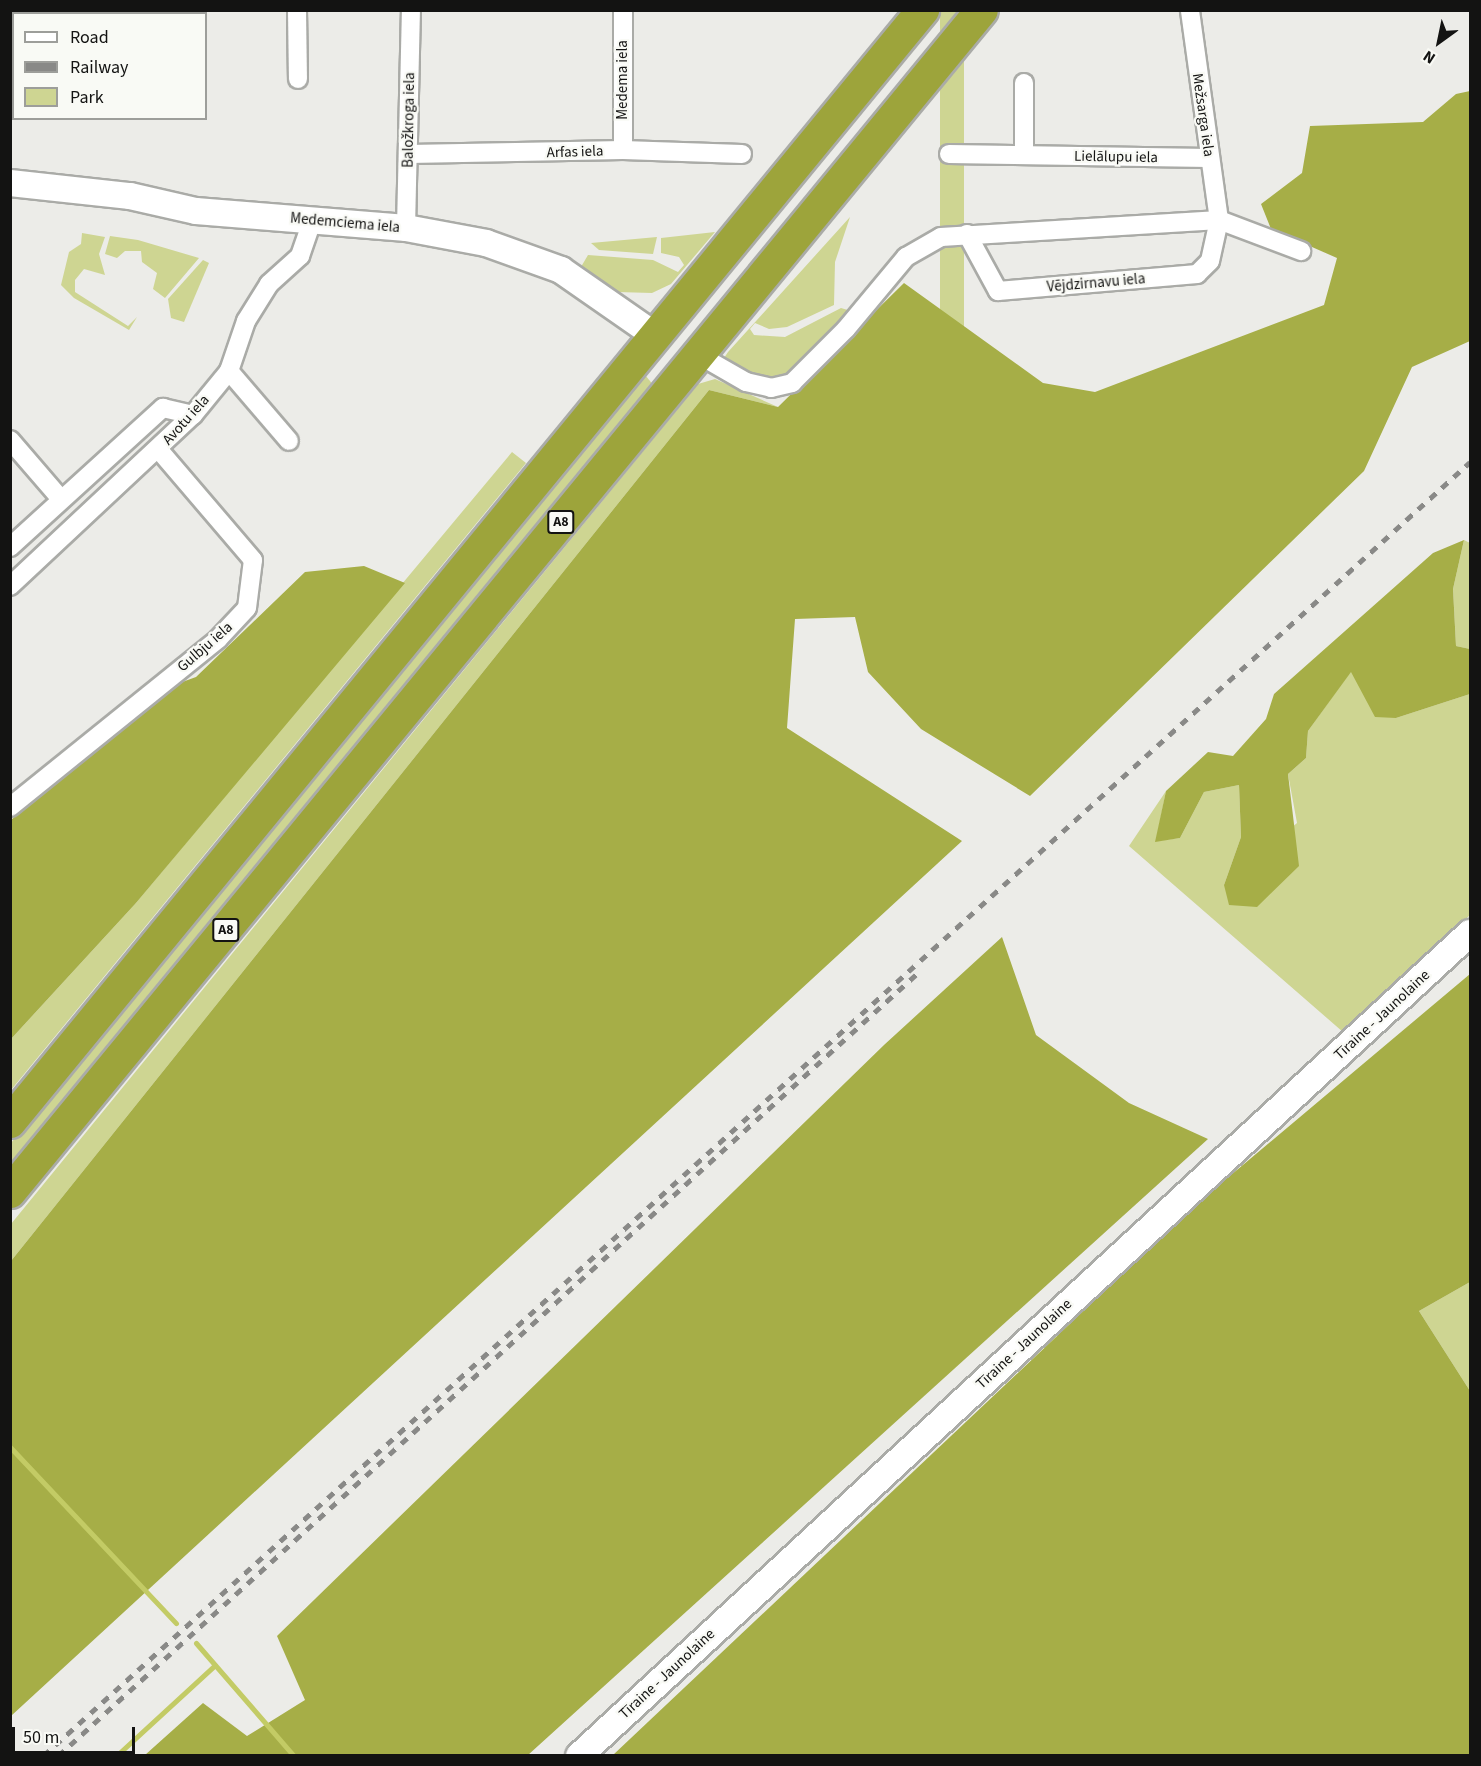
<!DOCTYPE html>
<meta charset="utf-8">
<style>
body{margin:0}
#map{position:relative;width:1481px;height:1766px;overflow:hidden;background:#ecece8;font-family:"Source Sans 3",sans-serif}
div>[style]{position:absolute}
.green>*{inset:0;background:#ced592;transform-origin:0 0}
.forest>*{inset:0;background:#a6ae47}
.stream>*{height:5px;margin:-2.5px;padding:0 2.5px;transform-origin:2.5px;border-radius:2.5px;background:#c3cb65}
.roads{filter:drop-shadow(2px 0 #aaaba7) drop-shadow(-2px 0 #aaaba7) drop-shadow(0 2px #aaaba7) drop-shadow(0 -2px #aaaba7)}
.street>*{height:18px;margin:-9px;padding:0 9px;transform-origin:9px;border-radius:9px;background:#fff}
.secondary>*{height:26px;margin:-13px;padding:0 13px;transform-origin:13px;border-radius:13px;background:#fff}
.highway>*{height:32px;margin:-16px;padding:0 16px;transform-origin:16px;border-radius:16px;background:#9da43b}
.rail>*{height:4.5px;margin-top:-2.25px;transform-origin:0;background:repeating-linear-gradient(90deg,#898987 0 8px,transparent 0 16px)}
span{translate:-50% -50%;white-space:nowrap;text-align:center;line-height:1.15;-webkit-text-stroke:4.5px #f9faf5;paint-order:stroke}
.shield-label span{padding:2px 4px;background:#f9faf5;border:2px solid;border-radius:4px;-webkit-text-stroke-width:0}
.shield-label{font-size:14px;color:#131312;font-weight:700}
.street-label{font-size:15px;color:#131312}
.frame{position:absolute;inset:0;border:12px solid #131312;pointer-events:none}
.legend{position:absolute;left:12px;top:12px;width:195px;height:108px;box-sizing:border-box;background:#f9faf5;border:2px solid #9d9e9a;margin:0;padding:8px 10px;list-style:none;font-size:18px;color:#131312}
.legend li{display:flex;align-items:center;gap:12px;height:30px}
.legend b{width:30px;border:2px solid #9d9e9a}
.north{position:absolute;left:1409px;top:12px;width:60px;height:60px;-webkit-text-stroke:4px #f9faf5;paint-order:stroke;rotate:213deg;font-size:16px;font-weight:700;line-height:24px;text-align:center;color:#131312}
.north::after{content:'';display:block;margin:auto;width:21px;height:27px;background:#131312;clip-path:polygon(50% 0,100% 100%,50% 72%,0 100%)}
.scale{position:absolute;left:12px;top:1727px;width:123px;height:27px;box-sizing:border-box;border:3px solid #131312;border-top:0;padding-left:8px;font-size:18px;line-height:21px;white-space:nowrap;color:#131312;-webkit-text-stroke:4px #f9faf5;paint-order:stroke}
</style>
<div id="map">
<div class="green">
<div style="left:940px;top:11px;width:24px;height:384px"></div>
<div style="clip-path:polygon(850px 217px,835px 262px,834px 305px,787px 327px,769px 329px,755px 323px,750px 329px,754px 335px,785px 337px,841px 308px,851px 311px,787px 375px,762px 379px,730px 366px,724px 358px,728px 352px)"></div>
<div style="clip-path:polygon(715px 232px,671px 284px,652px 293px,617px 292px,578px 272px,588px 255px,653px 260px,678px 272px,684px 265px,679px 257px,661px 253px,661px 238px)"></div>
<div style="clip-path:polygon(82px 233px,105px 237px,99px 254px,105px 275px,84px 269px,75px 280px,75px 292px,128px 326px,137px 317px,129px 330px,74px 298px,61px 285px,69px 252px,81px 244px)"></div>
<div style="clip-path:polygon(110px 236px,138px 240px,199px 258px,165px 298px,153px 289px,157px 273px,142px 262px,141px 251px,125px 251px,117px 258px,105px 254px)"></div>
<div style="clip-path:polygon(657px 237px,653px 254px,599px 250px,591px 243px)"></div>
<div style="clip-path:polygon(203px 260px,209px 263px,184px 322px,171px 318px,168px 299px)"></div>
<div style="clip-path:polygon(645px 375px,655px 387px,11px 1173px,11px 1143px,638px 376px)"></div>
<div style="clip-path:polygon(715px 379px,778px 407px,709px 390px,11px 1261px,11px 1224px,698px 384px)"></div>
<div style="clip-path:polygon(512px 452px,526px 463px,11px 1090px,11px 1039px,136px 903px)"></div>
<div style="clip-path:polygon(1464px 540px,1470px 543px,1470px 649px,1456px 646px,1453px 589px)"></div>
<div style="clip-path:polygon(1351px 671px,1396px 718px,1470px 694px,1470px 915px,1343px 1032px,1129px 846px,1166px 791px,1156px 841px,1180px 838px,1204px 792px,1239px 785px,1241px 837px,1224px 885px,1297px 823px,1288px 774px,1306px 758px,1308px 731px)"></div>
<div style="clip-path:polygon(1470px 1282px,1470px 1391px,1419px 1311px)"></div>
</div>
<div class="forest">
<div style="clip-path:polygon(1470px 91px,1470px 341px,1412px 367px,1364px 471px,1030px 796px,921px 729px,868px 672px,855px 617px,795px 619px,787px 728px,962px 841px,11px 1716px,11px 1261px,709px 390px,778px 407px,904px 283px,1043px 383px,1095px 392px,1324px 305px,1337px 258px,1271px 229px,1261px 204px,1302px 173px,1310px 126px,1423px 122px,1456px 94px)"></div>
<div style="clip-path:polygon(1464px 540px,1453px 589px,1456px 646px,1470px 649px,1470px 694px,1396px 718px,1375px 717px,1351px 672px,1308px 731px,1306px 758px,1288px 774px,1299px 866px,1257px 907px,1229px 905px,1224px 885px,1241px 837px,1239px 785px,1204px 792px,1180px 838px,1155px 842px,1166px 791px,1208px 752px,1233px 756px,1266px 719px,1274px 694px,1433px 553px)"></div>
<div style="clip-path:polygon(364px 566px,405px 583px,136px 903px,11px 1039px,10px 821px,152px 693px,196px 677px,305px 572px)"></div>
<div style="clip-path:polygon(1002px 937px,1036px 1035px,1129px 1103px,1208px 1139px,528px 1755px,145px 1755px,203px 1703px,247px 1736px,305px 1700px,277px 1636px,884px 1045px)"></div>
<div style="clip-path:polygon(1470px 974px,1470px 1282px,1419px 1311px,1470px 1391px,1470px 1755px,613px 1755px,1200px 1201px)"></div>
</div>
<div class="stream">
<div style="left:10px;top:1447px;width:242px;rotate:46.7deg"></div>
<div style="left:196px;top:1643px;width:150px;rotate:49.1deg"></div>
<div style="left:116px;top:1756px;width:134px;rotate:-42.6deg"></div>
</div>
<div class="roads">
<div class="street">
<div style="left:297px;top:10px;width:69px;rotate:89.2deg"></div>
<div style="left:623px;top:10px;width:140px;rotate:90deg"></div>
<div style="left:37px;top:14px;width:4px;rotate:-90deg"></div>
<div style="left:140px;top:14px;width:4px;rotate:-90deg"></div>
<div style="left:409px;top:154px;width:214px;rotate:-1.1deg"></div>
<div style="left:623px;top:150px;width:119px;rotate:1.9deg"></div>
<div style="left:949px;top:154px;width:260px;rotate:0.9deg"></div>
<div style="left:1024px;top:155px;width:72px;rotate:-90deg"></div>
<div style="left:406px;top:228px;width:218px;rotate:-88.7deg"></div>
<div style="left:967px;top:234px;width:65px;rotate:61.5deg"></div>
<div style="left:998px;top:291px;width:200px;rotate:-4.9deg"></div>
<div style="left:1197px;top:274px;width:18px;rotate:-45deg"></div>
<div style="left:1210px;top:261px;width:42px;rotate:-77.6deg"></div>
<div style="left:1219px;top:220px;width:212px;rotate:-97.9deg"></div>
<div style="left:699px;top:355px;width:54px;rotate:29.9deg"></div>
<div style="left:746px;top:382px;width:26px;rotate:13deg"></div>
<div style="left:771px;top:388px;width:22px;rotate:-13deg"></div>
<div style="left:792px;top:383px;width:76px;rotate:-45deg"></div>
<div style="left:846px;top:329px;width:94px;rotate:-50.2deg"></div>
<div style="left:906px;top:257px;width:40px;rotate:-29.7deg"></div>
<div style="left:941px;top:237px;width:279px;rotate:-3.5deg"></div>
<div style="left:1219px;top:220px;width:88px;rotate:20.7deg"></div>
<div style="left:229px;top:371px;width:92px;rotate:49.4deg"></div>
<div style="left:10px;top:440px;width:78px;rotate:49.2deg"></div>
<div style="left:10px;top:547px;width:207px;rotate:-42.3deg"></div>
<div style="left:163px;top:408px;width:31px;rotate:13deg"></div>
<div style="left:10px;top:586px;width:250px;rotate:-43.1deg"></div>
<div style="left:193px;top:415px;width:57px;rotate:-50.7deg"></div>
<div style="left:229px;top:371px;width:53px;rotate:-71.2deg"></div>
<div style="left:246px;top:321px;width:44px;rotate:-58.1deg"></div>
<div style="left:269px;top:284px;width:42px;rotate:-42.1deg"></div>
<div style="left:300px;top:256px;width:39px;rotate:-71deg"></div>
<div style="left:10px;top:807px;width:267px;rotate:-38.9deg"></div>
<div style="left:218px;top:639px;width:42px;rotate:-46.9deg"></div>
<div style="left:247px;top:608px;width:48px;rotate:-82.9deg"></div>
<div style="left:253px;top:560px;width:145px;rotate:-130.5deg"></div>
</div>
<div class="secondary">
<div style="left:10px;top:183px;width:121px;rotate:6.2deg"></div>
<div style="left:130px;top:196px;width:68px;rotate:12.8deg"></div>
<div style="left:196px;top:211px;width:211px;rotate:4.6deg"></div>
<div style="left:406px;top:228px;width:81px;rotate:10.6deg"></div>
<div style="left:486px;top:243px;width:80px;rotate:19.8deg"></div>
<div style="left:561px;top:270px;width:116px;rotate:34.8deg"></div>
<div style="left:579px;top:1756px;width:1213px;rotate:-42.73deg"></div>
</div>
<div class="highway">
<div style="left:10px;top:1122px;width:1439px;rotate:-50.61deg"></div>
<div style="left:10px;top:1192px;width:1530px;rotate:-50.57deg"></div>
</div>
</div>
<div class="rail">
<div style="left:43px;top:1756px;width:1926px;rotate:-42.2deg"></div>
<div style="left:58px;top:1756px;width:1167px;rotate:-42.33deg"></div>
</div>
<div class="shield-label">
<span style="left:561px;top:522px">A8</span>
<span style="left:226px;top:930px">A8</span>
</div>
<div class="street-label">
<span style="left:623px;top:80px;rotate:-90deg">Medema iela</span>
<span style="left:1203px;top:115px;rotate:82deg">Mežsarga iela</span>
<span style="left:409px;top:120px;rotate:-89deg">Baložkroga iela</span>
<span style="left:575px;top:152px;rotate:-2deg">Arfas iela</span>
<span style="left:1116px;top:157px;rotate:1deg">Lielālupu iela</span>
<span style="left:345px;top:223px;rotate:5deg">Medemciema iela</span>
<span style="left:1096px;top:283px;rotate:-5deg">Vējdzirnavu iela</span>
<span style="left:186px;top:420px;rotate:-48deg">Avotu iela</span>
<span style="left:205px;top:647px;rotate:-41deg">Gulbju iela</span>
<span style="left:1382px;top:1015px;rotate:-43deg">Tīraine - Jaunolaine</span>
<span style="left:1024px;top:1344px;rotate:-43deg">Tīraine - Jaunolaine</span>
<span style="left:667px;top:1674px;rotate:-43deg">Tīraine - Jaunolaine</span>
</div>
<div class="frame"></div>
<ul class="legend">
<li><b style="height:8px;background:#fff"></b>Road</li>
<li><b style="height:8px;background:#898987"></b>Railway</li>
<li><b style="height:16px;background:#ced592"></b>Park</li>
</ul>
<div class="north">N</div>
<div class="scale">50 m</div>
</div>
